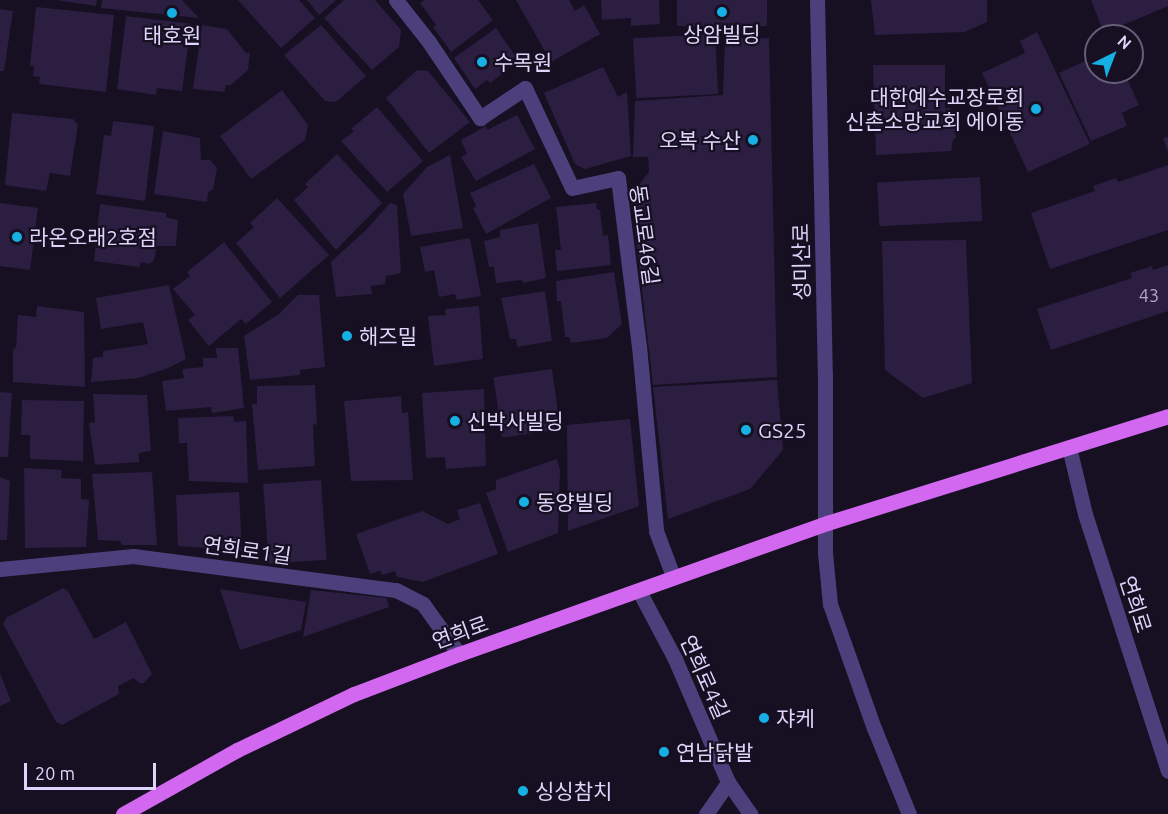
<!DOCTYPE html>
<meta charset="utf-8">
<style>
body{margin:0}
#map{position:relative;width:1168px;height:814px;overflow:hidden;background:#161022;font-family:Ubuntu,"Noto Sans KR",sans-serif}
div>[style]{position:absolute}
.building>*{inset:0;background:#2b1e41;transform-origin:0 0}
.minor>*{height:15px;margin:-7.5px;padding:0 7.5px;transform-origin:7.5px;border-radius:7.5px;background:#4b407c}
.major>*{height:15px;margin:-7.5px;padding:0 7.5px;transform-origin:7.5px;border-radius:7.5px;background:#d267f0}
.dots>*{width:16px;height:16px;translate:-50% -50%;box-sizing:border-box;border:3px solid #161022;border-radius:50%}
span{translate:-50% -50%;white-space:nowrap;text-align:center;line-height:1.15;-webkit-text-stroke:4.5px #161022;paint-order:stroke}
.number-label{font-size:18px;color:#b2a7cc}
.number-label span{-webkit-text-stroke-width:0}
.poi-label{font-size:21px;color:#dfd5fb}
.left{translate:0 -50%;text-align:left}
.right{translate:-100% -50%;text-align:right}
.street-label{font-size:21px;color:#dfd5fb}
.north{position:absolute;left:1084px;top:24px;width:60px;height:60px;box-sizing:border-box;background:#161022;border:2px solid #665f79;border-radius:50%;rotate:42deg;font-size:16px;font-weight:700;line-height:24px;text-align:center;color:#dfd5fb}
.north::after{content:'';display:block;margin:auto;width:21px;height:27px;background:#17b0e5;clip-path:polygon(50% 0,100% 100%,50% 72%,0 100%)}
.scale{position:absolute;left:24px;top:763px;width:132px;height:27px;box-sizing:border-box;border:3px solid #dfd5fb;border-top:0;padding-left:8px;font-size:18px;line-height:21px;white-space:nowrap;color:#dfd5fb;-webkit-text-stroke:4px #161022;paint-order:stroke}
</style>
<div id="map">
<div class="building">
<div style="clip-path:polygon(56px 0,97px 0,96px 6px)"></div>
<div style="clip-path:polygon(102px 0,182px 0,199px 18px,101px 8px)"></div>
<div style="clip-path:polygon(238px 0,299px 0,315px 18px,281px 48px)"></div>
<div style="clip-path:polygon(307px 0,336px 0,319px 15px)"></div>
<div style="clip-path:polygon(344px 0,375px 0,401px 30px,399px 47px,372px 70px,324px 18px)"></div>
<div style="clip-path:polygon(425px 0,478px 0,493px 20px,451px 52px,433px 27px,436px 25px,420px 3px)"></div>
<div style="clip-path:polygon(516px 0,569px 0,575px 11px,584px 5px,600px 34px,551px 62px)"></div>
<div style="clip-path:polygon(601px 0,659px 0,660px 24px,631px 26px,631px 18px,602px 20px)"></div>
<div style="left:677px;top:0;width:90px;height:26px"></div>
<div style="clip-path:polygon(871px 0,987px 0,987px 22px,965px 32px,875px 35px)"></div>
<div style="clip-path:polygon(1091px 0,1168px 0,1168px 6px,1104px 33px)"></div>
<div style="clip-path:polygon(36px 7px,114px 15px,106px 92px,39px 84px,40px 77px,33px 76px,34px 66px,30px 66px)"></div>
<div style="clip-path:polygon(0 9px,13px 11px,4px 71px,0 71px)"></div>
<div style="clip-path:polygon(126px 16px,191px 24px,182px 91px,157px 88px,156px 95px,117px 89px)"></div>
<div style="clip-path:polygon(202px 25px,227px 29px,246px 53px,250px 53px,248px 70px,231px 85px,226px 85px,224px 92px,193px 89px)"></div>
<div style="clip-path:polygon(321px 25px,366px 76px,336px 102px,325px 101px,284px 55px)"></div>
<div style="clip-path:polygon(496px 28px,516px 57px,501px 67px,505px 72px,490px 83px,487px 80px,475px 89px,454px 58px)"></div>
<div style="clip-path:polygon(1037px 32px,1090px 144px,1028px 172px,982px 73px,1025px 53px,1020px 41px)"></div>
<div style="left:715px;top:34px;width:60px;height:82px;rotate:87deg"></div>
<div style="clip-path:polygon(769px 38px,777px 377px,653px 385px,631px 195px,649px 172px,648px 157px,633px 157px,635px 101px,723px 95px,725px 39px)"></div>
<div style="clip-path:polygon(1096px 56px,1096px 72px,1124px 72px,1139px 105px,1122px 113px,1127px 126px,1091px 141px,1059px 73px)"></div>
<div style="clip-path:polygon(873px 65px,945px 65px,945px 108px,949px 108px,954px 113px,956px 138px,953px 140px,951px 151px,876px 155px)"></div>
<div style="clip-path:polygon(603px 67px,618px 97px,627px 92px,631px 156px,585px 169px,575px 164px,544px 93px)"></div>
<div style="clip-path:polygon(417px 70px,428px 71px,470px 122px,429px 153px,386px 98px)"></div>
<div style="clip-path:polygon(282px 90px,308px 125px,305px 140px,251px 179px,220px 136px)"></div>
<div style="clip-path:polygon(377px 107px,423px 161px,387px 192px,341px 141px,354px 131px,351px 129px)"></div>
<div style="clip-path:polygon(12px 113px,73px 119px,78px 125px,70px 176px,50px 173px,46px 191px,5px 185px)"></div>
<div style="clip-path:polygon(517px 115px,535px 149px,476px 181px,461px 157px,467px 154px,461px 140px,486px 126px,487px 130px)"></div>
<div style="clip-path:polygon(113px 121px,154px 126px,145px 201px,96px 194px,104px 135px,111px 136px)"></div>
<div style="clip-path:polygon(163px 131px,200px 138px,201px 160px,210px 160px,217px 168px,213px 190px,208px 192px,207px 202px,154px 194px)"></div>
<div style="clip-path:polygon(1168px 137px,1168px 152px,1163px 138px)"></div>
<div style="clip-path:polygon(337px 154px,382px 203px,336px 250px,294px 200px,308px 187px,305px 184px)"></div>
<div style="clip-path:polygon(450px 155px,463px 228px,411px 236px,403px 194px,427px 167px)"></div>
<div style="clip-path:polygon(534px 164px,551px 198px,486px 234px,473px 208px,476px 206px,470px 193px)"></div>
<div style="clip-path:polygon(1168px 165px,1168px 230px,1050px 269px,1031px 213px,1095px 191px,1093px 186px,1116px 178px,1118px 182px)"></div>
<div style="left:980px;top:177px;width:44px;height:103px;rotate:87deg"></div>
<div style="clip-path:polygon(277px 198px,329px 255px,280px 298px,236px 243px,254px 227px,250px 223px)"></div>
<div style="clip-path:polygon(0 203px,38px 208px,30px 270px,0 266px)"></div>
<div style="clip-path:polygon(390px 203px,397px 205px,401px 273px,386px 276px,385px 284px,371px 286px,372px 294px,336px 297px,331px 262px,367px 229px)"></div>
<div style="clip-path:polygon(596px 203px,597px 210px,600px 210px,603px 236px,608px 235px,611px 265px,557px 271px,555px 250px,561px 250px,556px 207px)"></div>
<div style="clip-path:polygon(100px 204px,166px 213px,166px 217px,178px 220px,176px 246px,157px 246px,154px 260px,149px 264px,141px 262px,139px 267px,94px 261px)"></div>
<div style="clip-path:polygon(538px 223px,546px 278px,523px 283px,522px 280px,496px 283px,494px 267px,489px 267px,484px 241px,500px 237px,500px 230px)"></div>
<div style="clip-path:polygon(470px 238px,481px 296px,457px 300px,455px 294px,439px 297px,434px 270px,425px 272px,420px 247px)"></div>
<div style="clip-path:polygon(966px 240px,972px 383px,923px 398px,885px 370px,882px 241px)"></div>
<div style="clip-path:polygon(224px 242px,272px 302px,246px 324px,241px 319px,209px 346px,188px 320px,195px 315px,173px 289px,190px 276px,187px 272px)"></div>
<div style="clip-path:polygon(1168px 265px,1168px 311px,1051px 350px,1037px 309px,1132px 278px,1130px 273px,1152px 266px,1153px 270px)"></div>
<div style="clip-path:polygon(614px 272px,622px 324px,607px 338px,571px 343px,569px 337px,565px 337px,561px 301px,557px 301px,556px 281px)"></div>
<div style="clip-path:polygon(169px 285px,186px 359px,166px 369px,138px 378px,91px 382px,93px 358px,103px 357px,103px 351px,148px 344px,143px 322px,101px 329px,96px 298px)"></div>
<div style="clip-path:polygon(545px 291px,552px 341px,517px 347px,516px 339px,510px 339px,501px 298px)"></div>
<div style="clip-path:polygon(298px 295px,319px 295px,325px 367px,300px 370px,300px 375px,250px 380px,244px 336px,279px 314px)"></div>
<div style="clip-path:polygon(37px 306px,84px 312px,85px 387px,13px 382px,13px 350px,16px 347px,18px 315px,36px 317px)"></div>
<div style="clip-path:polygon(479px 306px,483px 359px,434px 366px,428px 316px,446px 315px,445px 309px)"></div>
<div style="clip-path:polygon(216px 348px,238px 348px,244px 408px,212px 413px,211px 407px,166px 411px,162px 381px,184px 378px,182px 369px,203px 367px,203px 358px,217px 358px)"></div>
<div style="left:552px;top:369px;width:61px;height:59px;rotate:82deg"></div>
<div style="clip-path:polygon(777px 380px,783px 450px,750px 489px,668px 519px,653px 387px)"></div>
<div style="clip-path:polygon(315px 385px,317px 425px,313px 424px,315px 466px,258px 470px,252px 404px,257px 404px,257px 386px)"></div>
<div style="clip-path:polygon(484px 389px,486px 466px,446px 469px,445px 457px,426px 458px,422px 393px)"></div>
<div style="clip-path:polygon(0 392px,12px 393px,8px 457px,0 457px)"></div>
<div style="clip-path:polygon(93px 394px,147px 395px,151px 451px,139px 453px,139px 462px,95px 465px,89px 423px,95px 422px)"></div>
<div style="clip-path:polygon(401px 396px,402px 413px,408px 412px,413px 480px,351px 481px,344px 401px)"></div>
<div style="clip-path:polygon(22px 400px,84px 401px,83px 461px,30px 459px,30px 435px,21px 435px)"></div>
<div style="clip-path:polygon(233px 416px,234px 422px,246px 421px,248px 483px,189px 481px,187px 443px,179px 443px,178px 418px)"></div>
<div style="clip-path:polygon(630px 419px,639px 506px,568px 531px,567px 425px)"></div>
<div style="clip-path:polygon(557px 459px,560px 471px,558px 533px,508px 552px,486px 493px,496px 489px,496px 480px)"></div>
<div style="clip-path:polygon(24px 468px,62px 470px,61px 478px,81px 479px,81px 499px,89px 500px,86px 547px,25px 548px)"></div>
<div style="clip-path:polygon(152px 472px,157px 545px,122px 545px,120px 541px,98px 540px,92px 474px)"></div>
<div style="clip-path:polygon(0 477px,10px 481px,7px 540px,0 540px)"></div>
<div style="left:321px;top:480px;width:80px;height:58px;rotate:86deg"></div>
<div style="clip-path:polygon(239px 492px,242px 551px,178px 546px,176px 495px)"></div>
<div style="clip-path:polygon(480px 503px,498px 554px,423px 582px,397px 577px,395px 571px,382px 575px,380px 571px,370px 574px,356px 534px,422px 511px,448px 524px,460px 519px,457px 510px)"></div>
<div style="clip-path:polygon(63px 588px,68px 591px,94px 639px,126px 622px,152px 674px,144px 683px,139px 683px,134px 678px,118px 686px,119px 694px,62px 725px,56px 722px,3px 624px,6px 618px)"></div>
<div style="clip-path:polygon(220px 589px,306px 602px,301px 630px,240px 650px)"></div>
<div style="clip-path:polygon(311px 590px,387px 598px,389px 607px,303px 637px)"></div>
<div style="clip-path:polygon(0 673px,11px 701px,0 706px)"></div>
</div>
<div class="minor">
<div style="left:396px;top:0;width:53px;rotate:51.8deg"></div>
<div style="left:429px;top:42px;width:92px;rotate:56.1deg"></div>
<div style="left:480px;top:118px;width:54px;rotate:-33.7deg"></div>
<div style="left:525px;top:88px;width:110px;rotate:64.8deg"></div>
<div style="left:572px;top:188px;width:47px;rotate:-12.3deg"></div>
<div style="left:618px;top:178px;width:169px;rotate:82.9deg"></div>
<div style="left:639px;top:346px;width:186px;rotate:84.7deg"></div>
<div style="left:656px;top:531px;width:48px;rotate:69.3deg"></div>
<div style="left:817px;top:0;width:376px;rotate:88.8deg"></div>
<div style="left:825px;top:376px;width:177px;rotate:90deg"></div>
<div style="left:825px;top:553px;width:51px;rotate:84.4deg"></div>
<div style="left:830px;top:604px;width:132px;rotate:70.5deg"></div>
<div style="left:874px;top:728px;width:93px;rotate:67.9deg"></div>
<div style="left:1069px;top:447px;width:69px;rotate:76.6deg"></div>
<div style="left:1085px;top:514px;width:270px;rotate:72.1deg"></div>
<div style="left:0;top:569px;width:134px;rotate:-5.6deg"></div>
<div style="left:133px;top:556px;width:265px;rotate:7.4deg"></div>
<div style="left:396px;top:590px;width:30px;rotate:27deg"></div>
<div style="left:423px;top:604px;width:62px;rotate:54.2deg"></div>
<div style="left:639px;top:591px;width:77px;rotate:62.1deg"></div>
<div style="left:675px;top:659px;width:134px;rotate:66.7deg"></div>
<div style="left:728px;top:782px;width:39px;rotate:55deg"></div>
<div style="left:706px;top:814px;width:39px;rotate:-55deg"></div>
</div>
<div class="major">
<div style="left:123px;top:814px;width:131px;rotate:-29.3deg"></div>
<div style="left:237px;top:750px;width:130px;rotate:-25.6deg"></div>
<div style="left:354px;top:694px;width:112px;rotate:-20.9deg"></div>
<div style="left:459px;top:654px;width:391px;rotate:-19.6deg"></div>
<div style="left:827px;top:523px;width:357px;rotate:-17.4deg"></div>
</div>
<div class="dots">
<div style="left:722px;top:12px;background:#17b0e5"></div>
<div style="left:172px;top:13px;background:#17b0e5"></div>
<div style="left:482px;top:62px;background:#17b0e5"></div>
<div style="left:1036px;top:109px;background:#17b0e5"></div>
<div style="left:753px;top:140px;background:#17b0e5"></div>
<div style="left:17px;top:237px;background:#17b0e5"></div>
<div style="left:347px;top:336px;background:#17b0e5"></div>
<div style="left:455px;top:421px;background:#17b0e5"></div>
<div style="left:746px;top:430px;background:#17b0e5"></div>
<div style="left:524px;top:502px;background:#17b0e5"></div>
<div style="left:764px;top:718px;background:#17b0e5"></div>
<div style="left:664px;top:752px;background:#17b0e5"></div>
<div style="left:523px;top:791px;background:#17b0e5"></div>
</div>
<div class="number-label">
<span style="left:1149px;top:295px">43</span>
</div>
<div class="poi-label">
<span style="left:722px;top:34px">상암빌딩</span>
<span style="left:172px;top:35px">태호원</span>
<span class="left" style="left:494px;top:62px">수목원</span>
<span class="right" style="left:1024px;top:109px">대한예수교장로회<br>신촌소망교회 에이동</span>
<span class="right" style="left:741px;top:140px">오복 수산</span>
<span class="left" style="left:29px;top:237px">라온오래2호점</span>
<span class="left" style="left:359px;top:336px">해즈밀</span>
<span class="left" style="left:467px;top:421px">신박사빌딩</span>
<span class="left" style="left:758px;top:430px">GS25</span>
<span class="left" style="left:536px;top:502px">동양빌딩</span>
<span class="left" style="left:776px;top:718px">쟈케</span>
<span class="left" style="left:676px;top:752px">연남닭발</span>
<span class="left" style="left:535px;top:791px">싱싱참치</span>
</div>
<div class="street-label">
<span style="left:645px;top:235px;rotate:82deg">동교로46길</span>
<span style="left:801px;top:262px;rotate:-91deg">성미산로</span>
<span style="left:247px;top:550px;rotate:8deg">연희로1길</span>
<span style="left:1136px;top:604px;rotate:72deg">연희로</span>
<span style="left:460px;top:632px;rotate:-20deg">연희로</span>
<span style="left:705px;top:677px;rotate:66deg">연희로4길</span>
</div>
<div class="north">N</div>
<div class="scale">20 m</div>
</div>
